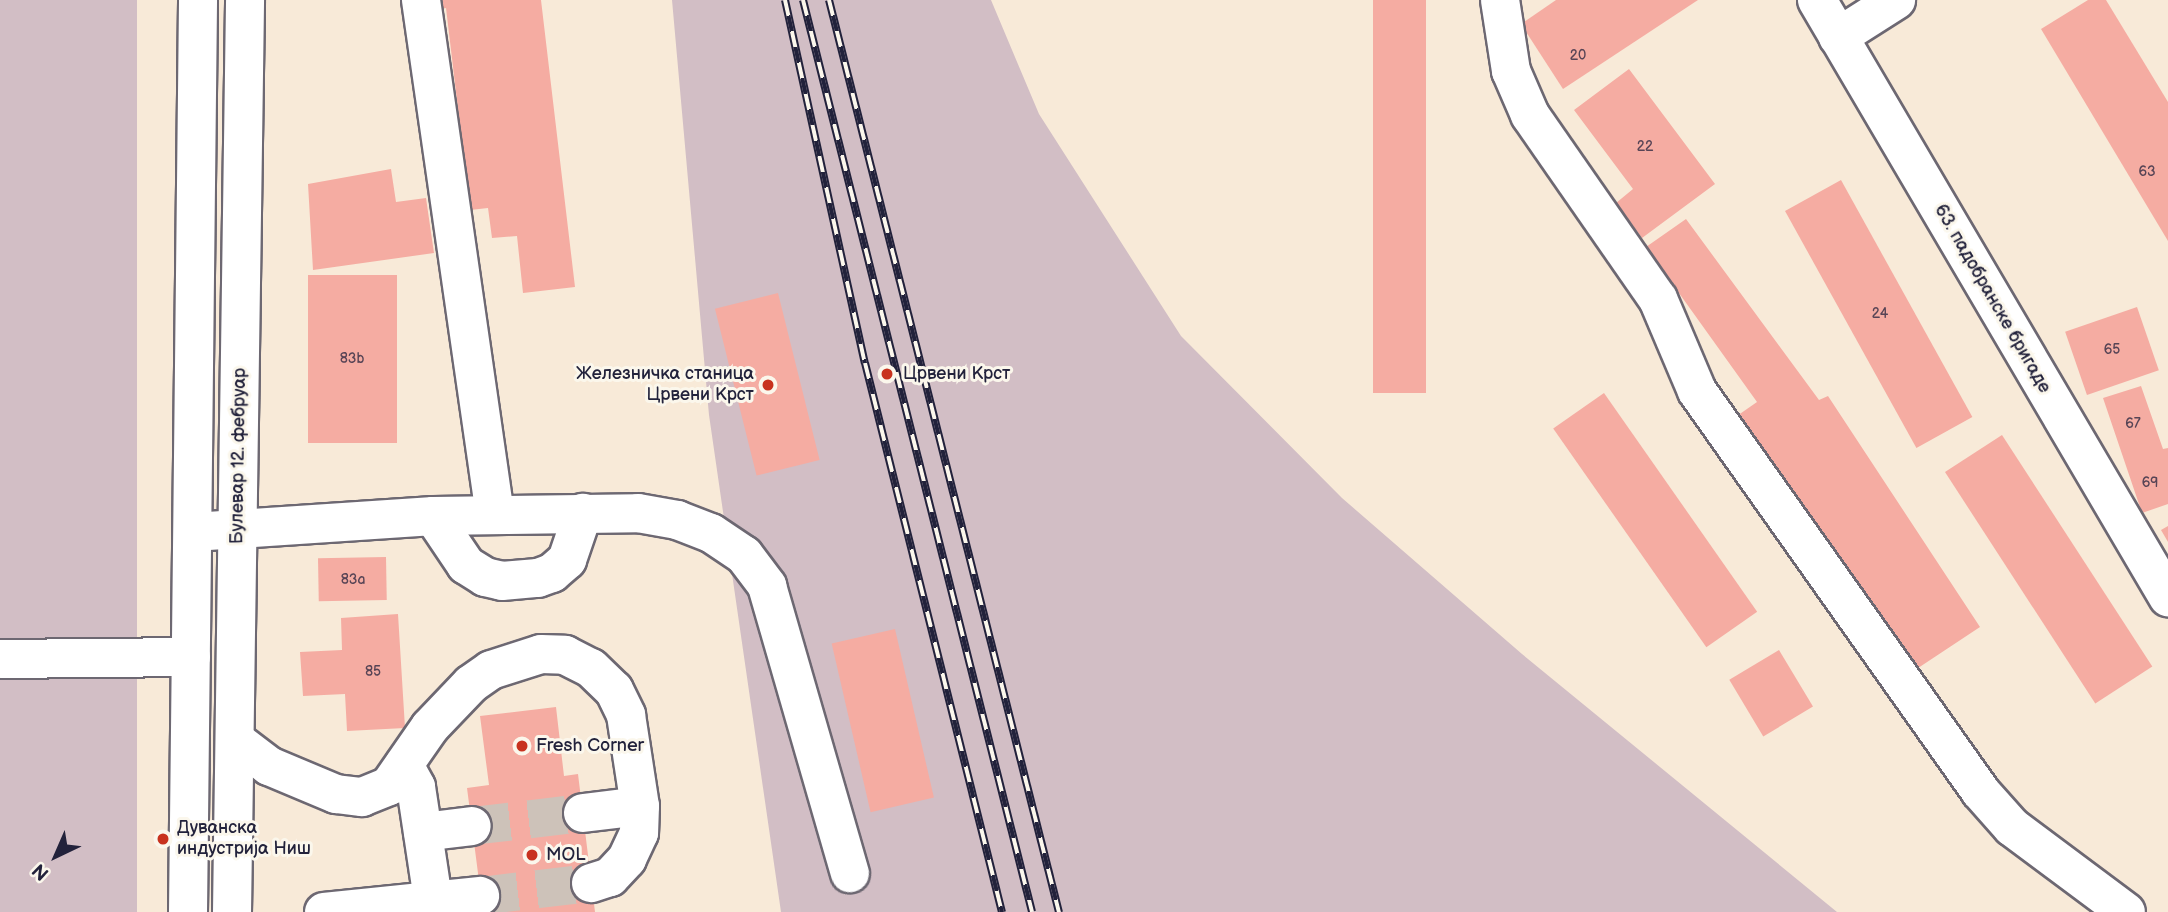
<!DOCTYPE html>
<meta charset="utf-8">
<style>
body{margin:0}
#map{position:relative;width:2168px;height:912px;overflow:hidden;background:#f8ead8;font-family:"Balsamiq Sans",sans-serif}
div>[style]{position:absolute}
.industrial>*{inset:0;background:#d2bec5;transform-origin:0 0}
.building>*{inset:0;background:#f5aca2;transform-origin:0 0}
.minor-tunnel>*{height:38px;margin-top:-19px;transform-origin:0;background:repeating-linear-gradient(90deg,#cdc2b9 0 38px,transparent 0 57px)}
.roads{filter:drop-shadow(2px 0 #6d6872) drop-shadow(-2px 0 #6d6872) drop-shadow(0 2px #6d6872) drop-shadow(0 -2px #6d6872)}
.minor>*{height:38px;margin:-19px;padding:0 19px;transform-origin:19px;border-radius:19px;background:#fff}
.major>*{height:38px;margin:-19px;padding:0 19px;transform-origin:19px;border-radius:19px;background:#fff}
.rail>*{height:8px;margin-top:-4px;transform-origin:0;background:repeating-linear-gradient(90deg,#fbf7ec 0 16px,#22223b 0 32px);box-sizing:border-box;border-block:2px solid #22223b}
.dots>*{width:19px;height:19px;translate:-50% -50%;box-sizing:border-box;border:4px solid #fbf7ec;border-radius:50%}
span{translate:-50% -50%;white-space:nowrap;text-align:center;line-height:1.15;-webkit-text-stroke:6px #fbf7ec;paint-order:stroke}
.number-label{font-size:14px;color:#574455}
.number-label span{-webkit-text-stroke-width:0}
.street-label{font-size:18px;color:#22223b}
.poi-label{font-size:18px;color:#22223b}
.left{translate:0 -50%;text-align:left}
.right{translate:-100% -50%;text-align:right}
.north{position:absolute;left:21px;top:821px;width:70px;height:70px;-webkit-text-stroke:5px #fbf7ec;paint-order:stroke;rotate:224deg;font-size:19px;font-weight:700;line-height:28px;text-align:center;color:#22223b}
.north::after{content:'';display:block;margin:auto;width:24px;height:32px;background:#22223b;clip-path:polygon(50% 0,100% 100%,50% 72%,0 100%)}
</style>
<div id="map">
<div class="industrial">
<div style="left:0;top:0;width:137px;height:912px"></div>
<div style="clip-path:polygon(672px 0,991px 0,1039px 114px,1181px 336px,1342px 498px,1522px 654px,1837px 912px,781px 912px,709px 415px)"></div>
</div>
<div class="building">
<div style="clip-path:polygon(434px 0,541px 0,575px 287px,523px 293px,517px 236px,492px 238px,488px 208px,470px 210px,446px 8px,436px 10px)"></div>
<div style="left:1373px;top:0;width:53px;height:393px"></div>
<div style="clip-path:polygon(1556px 0,1698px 0,1563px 89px,1521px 24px)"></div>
<div style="clip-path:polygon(2088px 0,2106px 0,2168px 102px,2168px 241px,2041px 29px)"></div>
<div style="clip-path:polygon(1629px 69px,1715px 184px,1642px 238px,1616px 203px,1633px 189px,1574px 110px)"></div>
<div style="clip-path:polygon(391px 169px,396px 202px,426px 198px,434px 253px,313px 270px,308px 184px)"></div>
<div style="left:1841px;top:180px;width:271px;height:64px;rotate:61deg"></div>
<div style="clip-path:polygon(1686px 219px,1819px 400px,1828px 396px,1980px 627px,1906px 676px,1734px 418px,1757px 402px,1646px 247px)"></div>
<div style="left:308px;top:275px;width:89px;height:168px"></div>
<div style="left:778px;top:293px;width:172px;height:65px;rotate:76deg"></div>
<div style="left:2137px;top:307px;width:67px;height:76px;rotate:71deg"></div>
<div style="clip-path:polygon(2141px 386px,2163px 449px,2168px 448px,2168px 504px,2142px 513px,2103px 398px)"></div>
<div style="left:1604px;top:393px;width:267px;height:62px;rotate:55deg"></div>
<div style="left:2002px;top:435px;width:276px;height:68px;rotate:57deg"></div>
<div style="clip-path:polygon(2168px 526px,2168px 542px,2161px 530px)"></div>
<div style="left:386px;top:557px;width:43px;height:68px;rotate:89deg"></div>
<div style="clip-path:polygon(398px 614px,405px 728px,347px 731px,345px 694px,303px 696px,300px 652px,342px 650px,341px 618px)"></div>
<div style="left:895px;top:629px;width:173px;height:65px;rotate:77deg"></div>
<div style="left:1779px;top:650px;width:66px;height:58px;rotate:59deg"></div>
<div style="clip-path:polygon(556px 707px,564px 776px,578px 774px,595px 912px,483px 912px,467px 788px,489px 785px,480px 716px)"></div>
</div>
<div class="minor-tunnel">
<div style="left:472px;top:826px;width:112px;rotate:-6.7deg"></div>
<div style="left:480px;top:896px;width:112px;rotate:-6.7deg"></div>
</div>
<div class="roads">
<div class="minor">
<div style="left:421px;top:0;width:520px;rotate:81.82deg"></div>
<div style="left:1500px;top:0;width:72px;rotate:81.2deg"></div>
<div style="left:1511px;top:71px;width:48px;rotate:66.6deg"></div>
<div style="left:1530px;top:115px;width:224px;rotate:55.2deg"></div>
<div style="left:1658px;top:299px;width:100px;rotate:67deg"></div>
<div style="left:1697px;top:391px;width:490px;rotate:54.7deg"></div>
<div style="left:1980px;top:791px;width:48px;rotate:48.4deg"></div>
<div style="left:2012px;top:827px;width:142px;rotate:36.7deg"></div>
<div style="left:1817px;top:0;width:693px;rotate:59.55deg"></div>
<div style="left:1838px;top:37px;width:69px;rotate:-32.5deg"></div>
<div style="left:433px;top:516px;width:59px;rotate:56deg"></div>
<div style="left:466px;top:565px;width:22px;rotate:32deg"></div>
<div style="left:485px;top:577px;width:17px;rotate:13deg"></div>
<div style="left:502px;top:581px;width:36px;rotate:-5deg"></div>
<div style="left:538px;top:578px;width:15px;rotate:-20deg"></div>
<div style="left:552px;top:573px;width:20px;rotate:-41deg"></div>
<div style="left:567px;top:560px;width:50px;rotate:-71.2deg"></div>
<div style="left:193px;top:532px;width:241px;rotate:-3.8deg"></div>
<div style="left:433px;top:516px;width:205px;rotate:-0.8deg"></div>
<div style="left:638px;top:513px;width:40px;rotate:10deg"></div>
<div style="left:677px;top:520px;width:36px;rotate:21deg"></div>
<div style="left:711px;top:533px;width:40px;rotate:34deg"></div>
<div style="left:744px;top:555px;width:39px;rotate:53deg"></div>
<div style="left:767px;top:586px;width:299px;rotate:73.9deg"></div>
<div style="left:0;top:659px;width:191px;rotate:-0.6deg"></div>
<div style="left:235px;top:740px;width:43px;rotate:37.4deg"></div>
<div style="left:269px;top:766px;width:73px;rotate:22.7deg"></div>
<div style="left:336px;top:794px;width:26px;rotate:7deg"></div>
<div style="left:362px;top:797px;width:29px;rotate:-22deg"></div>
<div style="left:389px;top:786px;width:72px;rotate:-55.2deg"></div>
<div style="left:430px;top:727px;width:59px;rotate:-46.4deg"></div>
<div style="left:471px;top:684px;width:24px;rotate:-35deg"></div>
<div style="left:491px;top:670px;width:52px;rotate:-17.7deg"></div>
<div style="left:541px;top:654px;width:24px;rotate:2deg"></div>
<div style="left:565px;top:655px;width:29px;rotate:27deg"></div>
<div style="left:591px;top:668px;width:32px;rotate:44deg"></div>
<div style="left:614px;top:690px;width:28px;rotate:64deg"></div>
<div style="left:626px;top:715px;width:92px;rotate:81.3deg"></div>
<div style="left:640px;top:806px;width:27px;rotate:92deg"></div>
<div style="left:639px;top:833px;width:29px;rotate:115deg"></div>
<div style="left:627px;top:859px;width:25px;rotate:133deg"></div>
<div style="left:610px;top:877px;width:20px;rotate:162deg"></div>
<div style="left:404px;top:765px;width:25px;rotate:61deg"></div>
<div style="left:416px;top:787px;width:114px;rotate:81.4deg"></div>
<div style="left:583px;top:813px;width:57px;rotate:-7deg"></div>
<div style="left:423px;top:832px;width:49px;rotate:-7deg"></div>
<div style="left:324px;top:912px;width:157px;rotate:-5.9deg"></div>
</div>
<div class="major">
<div style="left:188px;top:912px;width:912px;rotate:-89.37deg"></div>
<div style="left:232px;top:912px;width:912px;rotate:-89.18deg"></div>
</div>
</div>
<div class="rail">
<div style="left:785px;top:0;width:372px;rotate:77.6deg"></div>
<div style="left:865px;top:363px;width:566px;rotate:75.99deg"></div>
<div style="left:803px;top:0;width:940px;rotate:75.9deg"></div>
<div style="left:829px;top:0;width:941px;rotate:75.85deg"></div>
</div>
<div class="dots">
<div style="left:887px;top:374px;background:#c8321e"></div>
<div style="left:768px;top:385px;background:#c8321e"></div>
<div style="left:522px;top:746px;background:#c8321e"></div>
<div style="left:163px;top:839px;background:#c8321e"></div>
<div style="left:532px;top:855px;background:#c8321e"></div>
</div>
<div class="number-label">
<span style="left:1578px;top:56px">20</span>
<span style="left:1645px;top:147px">22</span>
<span style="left:2147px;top:172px">63</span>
<span style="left:1880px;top:314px">24</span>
<span style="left:2112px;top:350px">65</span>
<span style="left:352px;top:359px">83b</span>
<span style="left:2133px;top:424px">67</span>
<span style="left:2150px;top:483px">69</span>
<span style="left:353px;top:580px">83a</span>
<span style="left:373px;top:672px">85</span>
</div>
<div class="street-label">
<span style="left:1992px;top:299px;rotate:60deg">63. падобранске бригаде</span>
<span style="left:239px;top:456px;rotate:-89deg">Булевар 12. фебруар</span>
</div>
<div class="poi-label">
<span class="left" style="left:903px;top:374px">Црвени Крст</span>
<span class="right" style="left:754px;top:385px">Железничка станица<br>Црвени Крст</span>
<span class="left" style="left:536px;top:746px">Fresh Corner</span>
<span class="left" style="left:177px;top:839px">Дуванска<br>индустрија Ниш</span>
<span class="left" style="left:546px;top:855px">MOL</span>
</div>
<div class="north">N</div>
</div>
